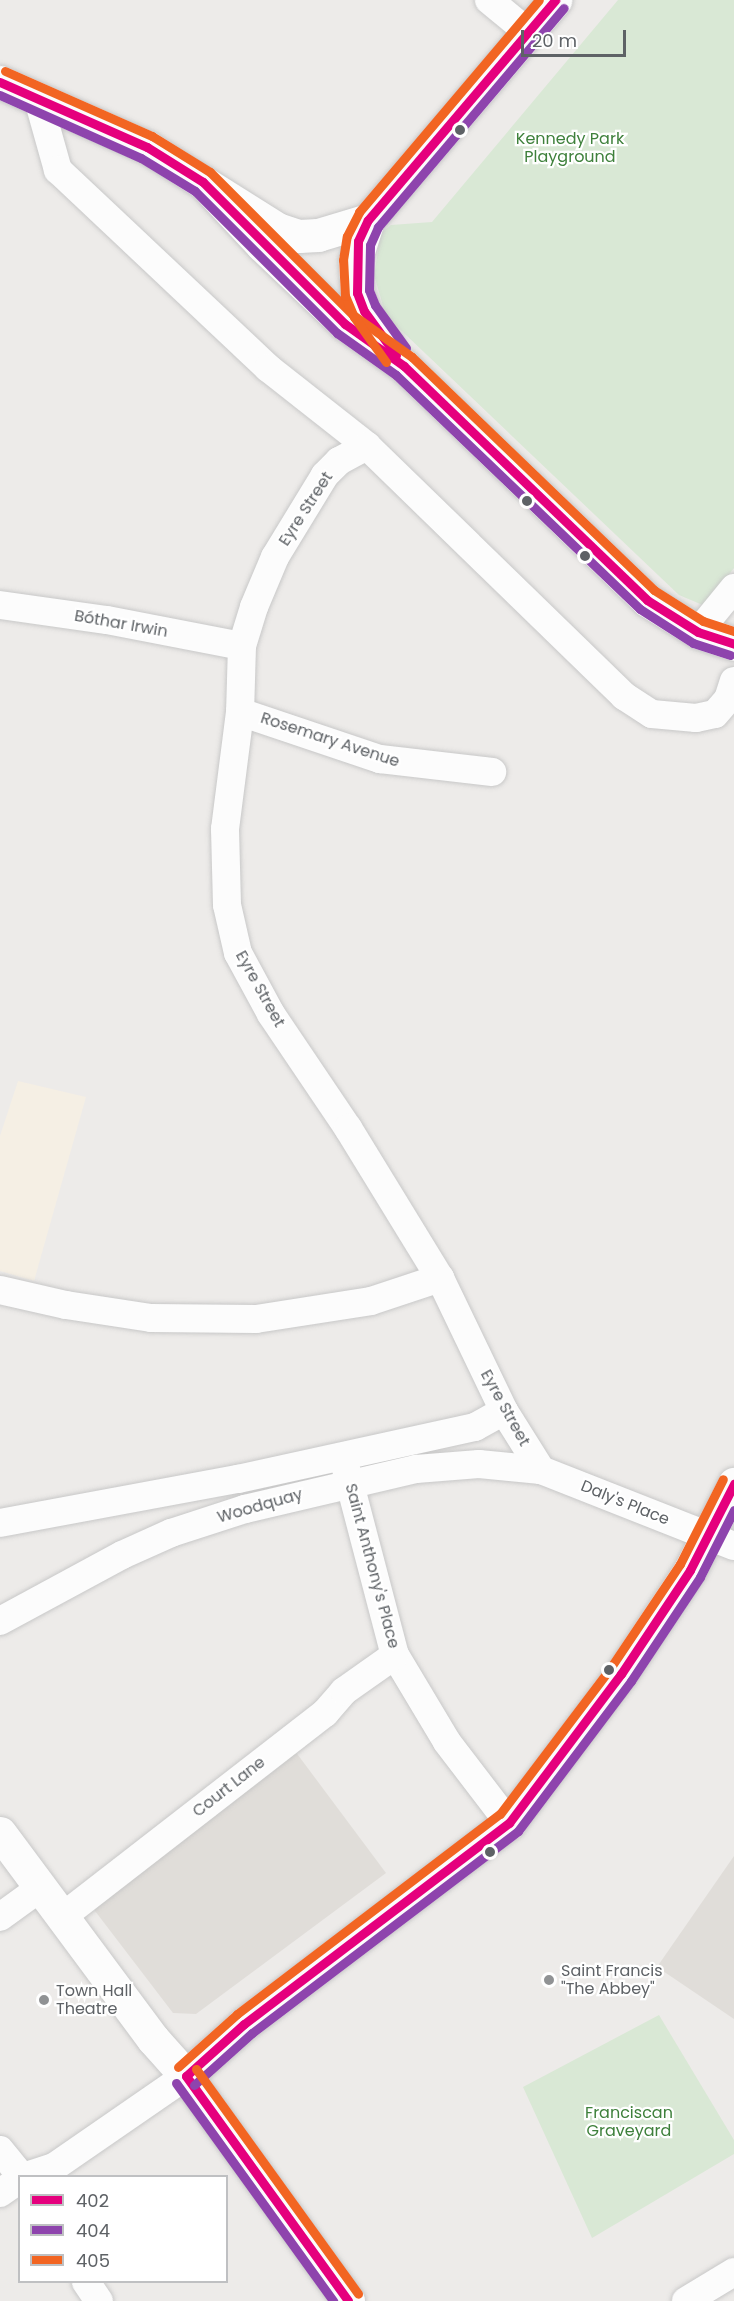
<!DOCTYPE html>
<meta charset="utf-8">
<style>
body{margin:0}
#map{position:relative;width:734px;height:2301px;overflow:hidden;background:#edebe9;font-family:Poppins,sans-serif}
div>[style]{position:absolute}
.commercial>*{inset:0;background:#f5efe4}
.education>*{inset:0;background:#e0ddd9}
.green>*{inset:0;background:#d9e8d5}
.roads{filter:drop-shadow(0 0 2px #c8c8c8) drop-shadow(0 0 2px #c8c8c8)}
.street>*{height:28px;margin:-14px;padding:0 14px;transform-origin:14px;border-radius:14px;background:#fcfcfc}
.secondary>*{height:33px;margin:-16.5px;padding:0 16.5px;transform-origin:16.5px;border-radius:16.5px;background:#fcfcfc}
.bus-1>*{height:9px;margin:-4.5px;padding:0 4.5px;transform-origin:4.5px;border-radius:4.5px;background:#e5007d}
.bus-2>*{height:9px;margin:-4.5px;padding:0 4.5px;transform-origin:4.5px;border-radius:4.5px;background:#8e44ad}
.bus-3>*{height:9px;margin:-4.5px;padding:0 4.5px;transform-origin:4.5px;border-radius:4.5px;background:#f26522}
.dots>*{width:16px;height:16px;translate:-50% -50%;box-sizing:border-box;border:3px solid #fff;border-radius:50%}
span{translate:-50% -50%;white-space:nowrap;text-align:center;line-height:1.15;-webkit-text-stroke:4.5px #fff;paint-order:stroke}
.park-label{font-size:16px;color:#3e803b}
.street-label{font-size:16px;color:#5e6266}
.poi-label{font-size:16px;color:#5e6266}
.left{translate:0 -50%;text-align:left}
.legend{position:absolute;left:18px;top:2175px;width:210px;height:108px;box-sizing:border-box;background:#fff;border:2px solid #bfc0c2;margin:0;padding:8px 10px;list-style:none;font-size:18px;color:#5e6266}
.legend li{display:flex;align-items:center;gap:12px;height:30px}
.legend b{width:30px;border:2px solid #bfc0c2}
.scale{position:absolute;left:521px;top:30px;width:105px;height:27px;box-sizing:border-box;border:3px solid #5e6266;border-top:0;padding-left:8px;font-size:18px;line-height:21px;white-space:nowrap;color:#5e6266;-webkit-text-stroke:4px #fff;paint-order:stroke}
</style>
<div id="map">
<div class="commercial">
<div style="clip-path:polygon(18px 1081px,86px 1097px,34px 1281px,0 1271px,0 1136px)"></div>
</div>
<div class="education">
<div style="clip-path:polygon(295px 1751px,386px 1873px,196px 2014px,173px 2013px,92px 1907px)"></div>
<div style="clip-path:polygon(734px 1856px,734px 2019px,657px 1967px)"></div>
</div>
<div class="green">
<div style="clip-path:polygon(618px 0,734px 0,734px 568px,705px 606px,679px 595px,386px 316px,374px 275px,381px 233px,391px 225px,432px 222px)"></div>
<div style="clip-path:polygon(659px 2015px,734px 2140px,734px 2154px,592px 2238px,523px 2087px)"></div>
</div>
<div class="roads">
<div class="street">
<div style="left:489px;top:0;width:52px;rotate:39.5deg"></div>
<div style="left:38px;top:99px;width:74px;rotate:74.3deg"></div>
<div style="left:58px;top:170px;width:289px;rotate:43.3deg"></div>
<div style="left:268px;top:368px;width:126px;rotate:38.2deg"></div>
<div style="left:367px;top:446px;width:359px;rotate:44.2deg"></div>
<div style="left:624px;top:696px;width:33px;rotate:33deg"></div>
<div style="left:652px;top:714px;width:44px;rotate:5.2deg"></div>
<div style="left:696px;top:718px;width:19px;rotate:-12deg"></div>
<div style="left:715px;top:714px;width:20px;rotate:-49deg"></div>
<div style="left:728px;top:699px;width:19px;rotate:-72deg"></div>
<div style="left:367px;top:446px;width:32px;rotate:152deg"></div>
<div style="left:339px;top:461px;width:20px;rotate:135deg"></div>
<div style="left:325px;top:475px;width:96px;rotate:121.4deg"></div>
<div style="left:275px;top:557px;width:54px;rotate:112.8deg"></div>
<div style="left:254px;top:607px;width:41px;rotate:107.1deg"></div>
<div style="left:242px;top:646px;width:66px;rotate:91.7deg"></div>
<div style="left:240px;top:712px;width:118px;rotate:97.3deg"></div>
<div style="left:225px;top:829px;width:76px;rotate:88.5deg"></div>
<div style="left:227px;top:905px;width:49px;rotate:77.1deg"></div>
<div style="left:238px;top:953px;width:69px;rotate:61.6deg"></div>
<div style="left:271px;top:1014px;width:138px;rotate:56deg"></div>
<div style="left:348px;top:1128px;width:176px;rotate:58.5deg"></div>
<div style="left:440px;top:1278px;width:148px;rotate:64.3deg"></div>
<div style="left:504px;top:1411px;width:70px;rotate:57.9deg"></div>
<div style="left:0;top:605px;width:108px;rotate:8deg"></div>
<div style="left:107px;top:620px;width:137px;rotate:10.9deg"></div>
<div style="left:698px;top:632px;width:57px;rotate:-50.7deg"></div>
<div style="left:240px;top:712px;width:148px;rotate:18.6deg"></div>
<div style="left:380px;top:759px;width:113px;rotate:6.6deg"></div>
<div style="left:0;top:1290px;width:68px;rotate:12.8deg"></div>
<div style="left:66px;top:1305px;width:86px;rotate:8.7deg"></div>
<div style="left:151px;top:1318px;width:105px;rotate:0.5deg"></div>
<div style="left:256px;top:1319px;width:116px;rotate:-8.9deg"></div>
<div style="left:371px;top:1301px;width:73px;rotate:-18.4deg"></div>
<div style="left:345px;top:1465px;width:196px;rotate:75.3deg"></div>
<div style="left:395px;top:1655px;width:101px;rotate:59.1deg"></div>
<div style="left:447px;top:1742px;width:102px;rotate:52.6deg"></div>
<div style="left:0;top:1523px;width:242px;rotate:-10.5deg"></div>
<div style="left:238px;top:1479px;width:243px;rotate:-12.4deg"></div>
<div style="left:475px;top:1427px;width:33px;rotate:-29deg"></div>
<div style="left:0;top:1621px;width:139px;rotate:-28.4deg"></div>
<div style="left:122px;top:1555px;width:54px;rotate:-24.2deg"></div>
<div style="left:171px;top:1533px;width:78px;rotate:-18deg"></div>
<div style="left:245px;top:1509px;width:176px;rotate:-13.2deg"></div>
<div style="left:416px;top:1469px;width:63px;rotate:-4.5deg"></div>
<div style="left:479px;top:1464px;width:62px;rotate:5.5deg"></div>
<div style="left:541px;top:1470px;width:207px;rotate:21.5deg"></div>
<div style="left:0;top:1917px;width:49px;rotate:-35.9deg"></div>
<div style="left:62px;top:1917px;width:333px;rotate:-37.8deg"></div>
<div style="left:325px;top:1713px;width:29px;rotate:-49deg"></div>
<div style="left:344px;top:1691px;width:62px;rotate:-35.2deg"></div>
<div style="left:0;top:2150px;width:33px;rotate:51deg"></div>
<div style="left:26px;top:2176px;width:29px;rotate:-18deg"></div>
<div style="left:54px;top:2167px;width:160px;rotate:-34.6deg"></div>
<div style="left:0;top:2193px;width:24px;rotate:-35deg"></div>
<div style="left:86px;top:2282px;width:23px;rotate:56deg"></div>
<div style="left:686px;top:2301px;width:56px;rotate:-31.1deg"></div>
</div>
<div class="secondary">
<div style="left:0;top:82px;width:161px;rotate:23.9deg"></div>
<div style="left:147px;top:147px;width:154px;rotate:32.2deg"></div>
<div style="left:277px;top:229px;width:23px;rotate:18deg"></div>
<div style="left:299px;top:236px;width:19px;rotate:-3deg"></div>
<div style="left:318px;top:235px;width:52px;rotate:-16.7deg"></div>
<div style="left:203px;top:182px;width:86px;rotate:46.9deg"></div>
<div style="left:262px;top:245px;width:115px;rotate:43.6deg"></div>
<div style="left:345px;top:324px;width:72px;rotate:35.4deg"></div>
<div style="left:404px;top:366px;width:337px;rotate:43.9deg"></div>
<div style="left:647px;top:600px;width:60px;rotate:32.1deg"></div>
<div style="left:698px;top:632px;width:38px;rotate:18deg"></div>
<div style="left:388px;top:345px;width:42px;rotate:-125.2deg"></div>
<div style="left:364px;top:311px;width:19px;rotate:-111deg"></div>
<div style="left:357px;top:293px;width:32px;rotate:-94deg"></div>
<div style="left:355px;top:261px;width:43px;rotate:-72.4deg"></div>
<div style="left:368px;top:220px;width:289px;rotate:-49.6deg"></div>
<div style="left:0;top:1833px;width:257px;rotate:53.4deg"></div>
<div style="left:153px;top:2039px;width:50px;rotate:48.3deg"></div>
<div style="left:186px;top:2076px;width:277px;rotate:54.2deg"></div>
<div style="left:186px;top:2076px;width:78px;rotate:-41.9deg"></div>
<div style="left:244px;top:2024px;width:333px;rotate:-37.2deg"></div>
<div style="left:509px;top:1823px;width:186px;rotate:-53.1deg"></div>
<div style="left:621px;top:1674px;width:125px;rotate:-56.4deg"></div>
<div style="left:690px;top:1570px;width:97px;rotate:-62.9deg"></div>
</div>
</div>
<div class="bus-1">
<div style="left:0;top:82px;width:161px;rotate:23.9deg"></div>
<div style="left:147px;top:147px;width:66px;rotate:32deg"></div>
<div style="left:203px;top:182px;width:201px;rotate:45deg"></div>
<div style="left:345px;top:324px;width:72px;rotate:35.4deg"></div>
<div style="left:404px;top:366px;width:337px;rotate:43.9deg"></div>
<div style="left:647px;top:600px;width:60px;rotate:32.1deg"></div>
<div style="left:698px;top:632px;width:38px;rotate:18deg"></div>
<div style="left:396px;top:355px;width:54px;rotate:-126deg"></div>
<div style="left:364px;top:311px;width:19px;rotate:-111deg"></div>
<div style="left:357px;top:293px;width:52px;rotate:-88.9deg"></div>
<div style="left:358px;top:241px;width:23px;rotate:-65deg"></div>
<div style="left:368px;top:220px;width:289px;rotate:-49.6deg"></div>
<div style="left:186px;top:2076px;width:78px;rotate:-41.9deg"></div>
<div style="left:244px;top:2024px;width:333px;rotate:-37.2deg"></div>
<div style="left:509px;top:1823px;width:186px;rotate:-53.1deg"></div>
<div style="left:621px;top:1674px;width:125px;rotate:-56.4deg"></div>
<div style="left:690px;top:1570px;width:97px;rotate:-62.9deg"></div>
<div style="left:186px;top:2076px;width:277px;rotate:54.2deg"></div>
</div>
<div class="bus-2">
<div style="left:0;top:95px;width:154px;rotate:24.1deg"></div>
<div style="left:141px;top:158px;width:63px;rotate:31.4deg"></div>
<div style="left:195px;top:191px;width:201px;rotate:45deg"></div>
<div style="left:337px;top:333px;width:72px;rotate:35.4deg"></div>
<div style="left:396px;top:375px;width:338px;rotate:43.8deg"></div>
<div style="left:640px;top:609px;width:63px;rotate:32.7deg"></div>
<div style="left:693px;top:643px;width:39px;rotate:18deg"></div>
<div style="left:406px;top:348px;width:53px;rotate:-125.8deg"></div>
<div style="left:375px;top:305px;width:16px;rotate:-112deg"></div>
<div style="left:369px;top:290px;width:45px;rotate:-88.7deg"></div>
<div style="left:370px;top:245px;width:20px;rotate:-66deg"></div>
<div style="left:378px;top:227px;width:287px;rotate:-49.7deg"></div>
<div style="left:176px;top:2083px;width:269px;rotate:54.2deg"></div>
<div style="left:194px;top:2085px;width:78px;rotate:-41.9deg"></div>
<div style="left:252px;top:2033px;width:334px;rotate:-37.2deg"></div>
<div style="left:518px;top:1831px;width:188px;rotate:-53deg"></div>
<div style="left:631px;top:1681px;width:125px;rotate:-56.4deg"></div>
<div style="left:700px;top:1577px;width:75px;rotate:-63.1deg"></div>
</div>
<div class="bus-3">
<div style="left:5px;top:71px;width:161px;rotate:23.9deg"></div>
<div style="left:152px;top:136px;width:68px;rotate:31.8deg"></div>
<div style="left:210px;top:172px;width:202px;rotate:45deg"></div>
<div style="left:353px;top:315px;width:72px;rotate:35.4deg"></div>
<div style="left:412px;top:357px;width:336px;rotate:43.9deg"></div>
<div style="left:654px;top:590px;width:58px;rotate:32.3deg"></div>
<div style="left:703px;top:621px;width:33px;rotate:18deg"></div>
<div style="left:386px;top:362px;width:55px;rotate:-125.4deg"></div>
<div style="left:354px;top:317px;width:23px;rotate:-113deg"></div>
<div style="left:345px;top:296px;width:36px;rotate:-93deg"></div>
<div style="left:343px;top:260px;width:24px;rotate:-81deg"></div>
<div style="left:347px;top:236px;width:27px;rotate:-63deg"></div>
<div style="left:359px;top:212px;width:278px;rotate:-49.7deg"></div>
<div style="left:178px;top:2067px;width:79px;rotate:-41.9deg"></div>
<div style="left:237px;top:2014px;width:330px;rotate:-37.3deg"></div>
<div style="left:500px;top:1814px;width:184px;rotate:-52.9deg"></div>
<div style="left:611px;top:1667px;width:124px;rotate:-56.2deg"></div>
<div style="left:680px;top:1564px;width:95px;rotate:-63.2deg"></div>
<div style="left:196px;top:2069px;width:277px;rotate:54.2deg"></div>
</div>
<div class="dots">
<div style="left:460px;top:130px;background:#5e6266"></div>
<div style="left:527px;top:501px;background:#5e6266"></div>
<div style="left:585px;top:556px;background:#5e6266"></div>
<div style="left:609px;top:1670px;background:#5e6266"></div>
<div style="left:490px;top:1852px;background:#5e6266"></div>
<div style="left:549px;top:1980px;background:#909294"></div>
<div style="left:44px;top:2000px;background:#909294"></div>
</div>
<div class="park-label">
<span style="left:570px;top:148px">Kennedy Park<br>Playground</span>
<span style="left:629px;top:2122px">Franciscan<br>Graveyard</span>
</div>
<div class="street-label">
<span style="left:306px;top:509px;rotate:-57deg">Eyre Street</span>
<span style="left:121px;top:624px;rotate:10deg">Bóthar Irwin</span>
<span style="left:330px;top:740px;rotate:18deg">Rosemary Avenue</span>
<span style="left:260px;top:989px;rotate:61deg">Eyre Street</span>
<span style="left:505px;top:1408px;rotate:61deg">Eyre Street</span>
<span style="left:625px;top:1503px;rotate:22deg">Daly's Place</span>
<span style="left:260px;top:1506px;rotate:-16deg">Woodquay</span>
<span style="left:372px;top:1566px;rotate:75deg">Saint Anthony's Place</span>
<span style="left:229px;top:1787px;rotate:-38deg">Court Lane</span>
</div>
<div class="poi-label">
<span class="left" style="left:561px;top:1980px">Saint Francis<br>"The Abbey"</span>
<span class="left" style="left:56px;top:2000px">Town Hall<br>Theatre</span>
</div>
<ul class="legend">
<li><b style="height:8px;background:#e5007d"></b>402</li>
<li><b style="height:8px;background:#8e44ad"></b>404</li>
<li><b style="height:8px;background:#f26522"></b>405</li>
</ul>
<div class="scale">20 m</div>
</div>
